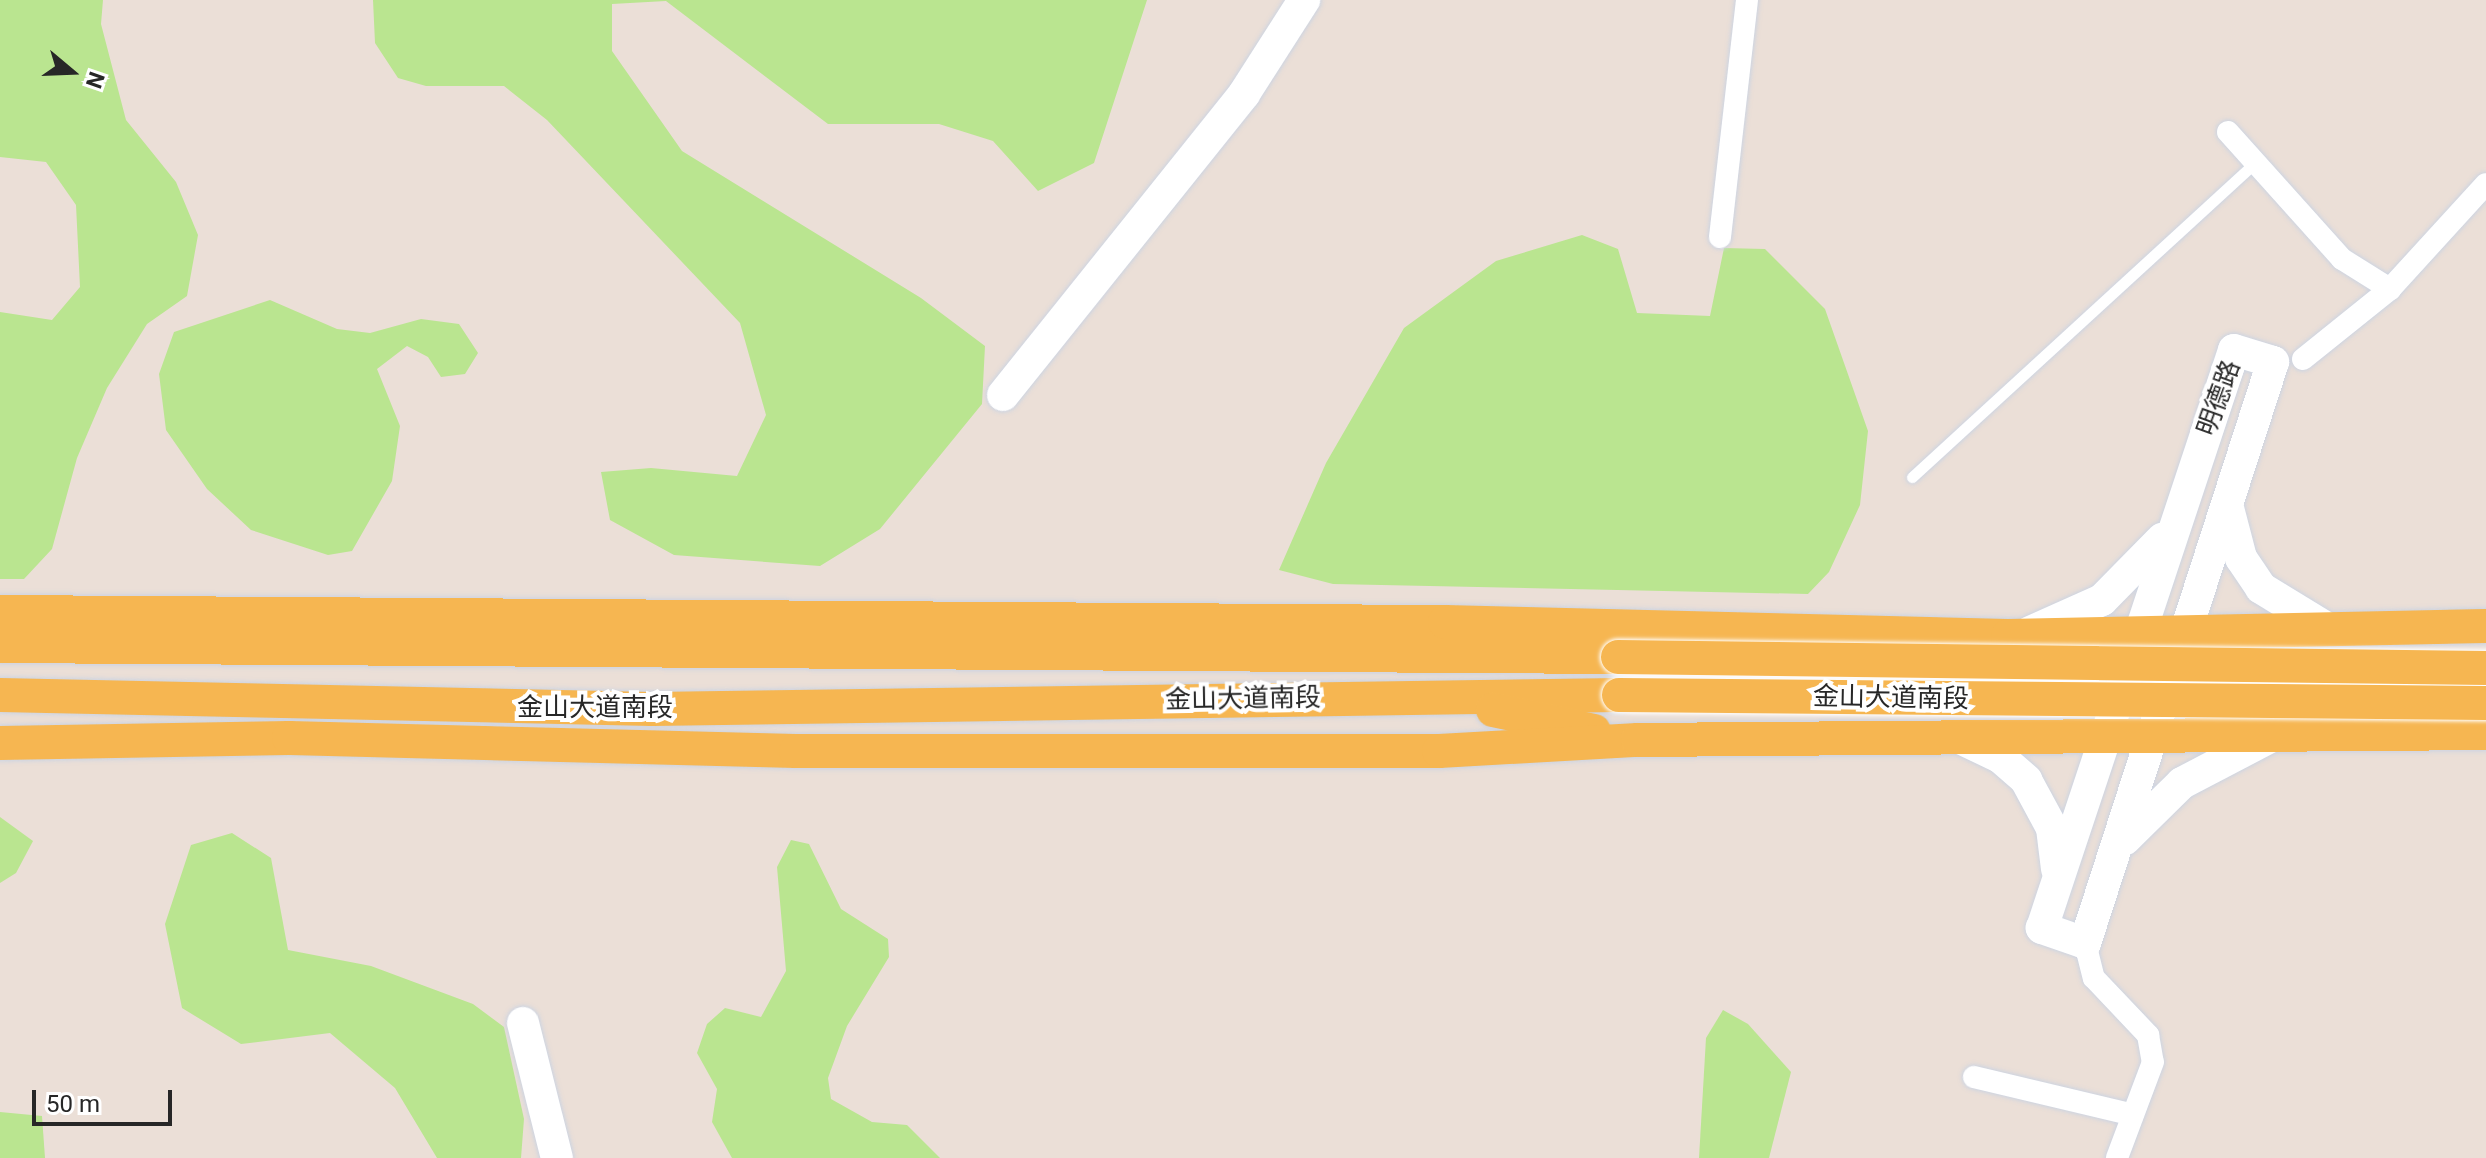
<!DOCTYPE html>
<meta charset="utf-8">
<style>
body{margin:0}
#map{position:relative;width:2486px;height:1158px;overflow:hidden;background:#ebdfd7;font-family:Roboto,"Noto Sans SC",sans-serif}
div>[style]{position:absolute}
.green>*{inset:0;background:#bae590}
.roads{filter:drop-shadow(0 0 2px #cdd4e1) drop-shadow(0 0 2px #cdd4e1)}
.lane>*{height:11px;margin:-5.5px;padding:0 5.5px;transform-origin:5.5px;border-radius:5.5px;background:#fff}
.street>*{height:22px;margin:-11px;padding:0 11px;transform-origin:11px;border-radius:11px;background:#fff}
.secondary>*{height:32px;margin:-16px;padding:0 16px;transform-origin:16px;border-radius:16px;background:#fff}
.primary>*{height:34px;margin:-17px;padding:0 17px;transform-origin:17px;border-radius:17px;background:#f6b651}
.bridges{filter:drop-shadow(0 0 2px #fff) drop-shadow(0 0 2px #fff)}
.primary-bridge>*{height:34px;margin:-17px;padding:0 17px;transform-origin:17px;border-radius:17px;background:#f6b651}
span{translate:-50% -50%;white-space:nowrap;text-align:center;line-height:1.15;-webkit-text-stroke:8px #fff;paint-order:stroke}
.street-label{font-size:26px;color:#272727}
.north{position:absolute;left:32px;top:32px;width:80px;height:80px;-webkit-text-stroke:6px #fff;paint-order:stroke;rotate:109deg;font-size:22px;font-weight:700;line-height:32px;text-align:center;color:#272727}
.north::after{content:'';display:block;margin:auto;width:28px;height:36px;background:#272727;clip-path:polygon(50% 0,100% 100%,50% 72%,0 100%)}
.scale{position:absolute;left:32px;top:1090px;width:140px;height:36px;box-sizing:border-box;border:4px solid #272727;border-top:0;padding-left:10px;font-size:24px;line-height:28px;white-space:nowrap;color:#272727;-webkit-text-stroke:6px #fff;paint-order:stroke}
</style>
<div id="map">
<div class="green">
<div style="clip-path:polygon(0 0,103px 0,101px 24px,126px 120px,176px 182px,198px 235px,187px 296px,147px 324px,107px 388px,77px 458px,52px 549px,24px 579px,0 579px,0 312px,52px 320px,80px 287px,76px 205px,46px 162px,0 157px)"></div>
<div style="clip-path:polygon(373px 0,1147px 0,1094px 163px,1038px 191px,993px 141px,939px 124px,828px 124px,666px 1px,612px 4px,612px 51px,682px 151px,921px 298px,985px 346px,982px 404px,880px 529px,820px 566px,674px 555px,610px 520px,601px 472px,651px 468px,737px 476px,766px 415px,740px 323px,547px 120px,504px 86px,426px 86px,398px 78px,375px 43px)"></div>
<div style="clip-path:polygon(1582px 235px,1618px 249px,1637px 313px,1710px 316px,1724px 248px,1765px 249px,1825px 309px,1868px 431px,1860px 505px,1829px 572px,1808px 594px,1333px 584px,1279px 570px,1326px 463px,1404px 328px,1496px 261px)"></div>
<div style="clip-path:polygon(270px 300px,337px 329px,370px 333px,421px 319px,459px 324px,478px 353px,465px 374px,441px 377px,428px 357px,407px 346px,377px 369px,400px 426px,392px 481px,352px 551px,328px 555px,251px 530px,207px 489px,166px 430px,159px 374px,174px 332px)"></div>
<div style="clip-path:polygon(0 817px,33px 841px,16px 873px,0 883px)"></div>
<div style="clip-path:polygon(232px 833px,271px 858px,288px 950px,371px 966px,473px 1004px,504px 1027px,524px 1119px,521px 1158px,437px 1158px,395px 1088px,330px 1033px,241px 1044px,182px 1008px,165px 924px,191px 845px)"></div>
<div style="clip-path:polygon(791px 840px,809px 844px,841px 909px,888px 939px,889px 957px,847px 1026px,828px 1078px,831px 1099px,872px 1122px,907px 1125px,940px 1158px,732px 1158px,712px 1122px,717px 1089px,697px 1053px,707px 1024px,725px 1008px,761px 1017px,786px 971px,777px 867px)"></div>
<div style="clip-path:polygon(1723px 1010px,1748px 1024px,1791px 1072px,1769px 1158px,1699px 1158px,1706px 1038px)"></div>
<div style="clip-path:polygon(0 1112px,42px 1116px,45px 1158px,0 1158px)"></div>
</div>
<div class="roads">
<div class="lane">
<div style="left:1912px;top:477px;width:463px;rotate:-42.5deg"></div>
</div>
<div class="street">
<div style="left:2228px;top:132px;width:171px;rotate:48.1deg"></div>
<div style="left:2342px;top:259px;width:57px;rotate:32deg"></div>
<div style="left:1720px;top:237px;width:239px;rotate:-83.5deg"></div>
<div style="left:2303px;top:359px;width:112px;rotate:-38.8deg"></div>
<div style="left:2390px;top:289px;width:142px;rotate:-47.6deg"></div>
<div style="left:2085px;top:943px;width:36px;rotate:76deg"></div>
<div style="left:2094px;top:978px;width:79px;rotate:46.5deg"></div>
<div style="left:2148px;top:1035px;width:27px;rotate:80deg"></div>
<div style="left:2153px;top:1062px;width:103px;rotate:110.6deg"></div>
<div style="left:1974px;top:1077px;width:163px;rotate:13.4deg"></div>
</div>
<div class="secondary">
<div style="left:2234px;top:350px;width:41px;rotate:17.1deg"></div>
<div style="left:2273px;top:362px;width:611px;rotate:107.93deg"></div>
<div style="left:2085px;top:943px;width:46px;rotate:-160.8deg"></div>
<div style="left:2042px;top:928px;width:609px;rotate:-71.62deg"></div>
<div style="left:1003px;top:395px;width:386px;rotate:-51.3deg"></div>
<div style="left:1244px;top:94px;width:112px;rotate:-57.4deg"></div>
<div style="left:2228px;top:508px;width:52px;rotate:75.4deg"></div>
<div style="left:2241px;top:558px;width:36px;rotate:56deg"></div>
<div style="left:2261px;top:588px;width:75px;rotate:31.4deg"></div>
<div style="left:2030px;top:632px;width:79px;rotate:-24deg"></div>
<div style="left:2102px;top:600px;width:86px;rotate:-45.5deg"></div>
<div style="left:1958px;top:737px;width:47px;rotate:25.5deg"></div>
<div style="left:2000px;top:757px;width:35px;rotate:41deg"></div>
<div style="left:2026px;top:780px;width:55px;rotate:61.6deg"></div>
<div style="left:2052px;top:828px;width:41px;rotate:83deg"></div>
<div style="left:2125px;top:839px;width:80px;rotate:-44.5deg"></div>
<div style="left:2182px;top:783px;width:102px;rotate:-27.6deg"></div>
<div style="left:523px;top:1023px;width:139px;rotate:75.9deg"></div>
</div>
<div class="primary">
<div style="left:0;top:612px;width:1445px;rotate:0.4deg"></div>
<div style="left:1445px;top:622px;width:563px;rotate:1.42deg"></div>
<div style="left:2008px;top:636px;width:478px;rotate:-1.2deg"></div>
<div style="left:0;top:646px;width:1618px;rotate:0.39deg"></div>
<div style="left:0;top:695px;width:652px;rotate:1.23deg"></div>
<div style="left:652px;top:709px;width:967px;rotate:-0.83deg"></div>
<div style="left:1493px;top:710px;width:103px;rotate:11.7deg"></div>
<div style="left:0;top:743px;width:289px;rotate:-1deg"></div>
<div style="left:289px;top:738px;width:507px;rotate:1.47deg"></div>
<div style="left:796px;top:751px;width:643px"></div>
<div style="left:1439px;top:751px;width:199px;rotate:-3.2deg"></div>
<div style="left:1638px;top:740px;width:848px;rotate:-0.47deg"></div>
</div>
</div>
<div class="bridges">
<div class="primary-bridge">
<div style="left:1618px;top:657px;width:868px;rotate:0.73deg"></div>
<div style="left:1619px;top:695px;width:867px;rotate:0.53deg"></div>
</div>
</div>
<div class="street-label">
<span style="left:2219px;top:398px;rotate:-70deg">明德路</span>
<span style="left:1891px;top:698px;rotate:1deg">金山大道南段</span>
<span style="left:1243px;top:699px;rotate:-1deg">金山大道南段</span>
<span style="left:595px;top:708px">金山大道南段</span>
</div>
<div class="north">N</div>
<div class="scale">50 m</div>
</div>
